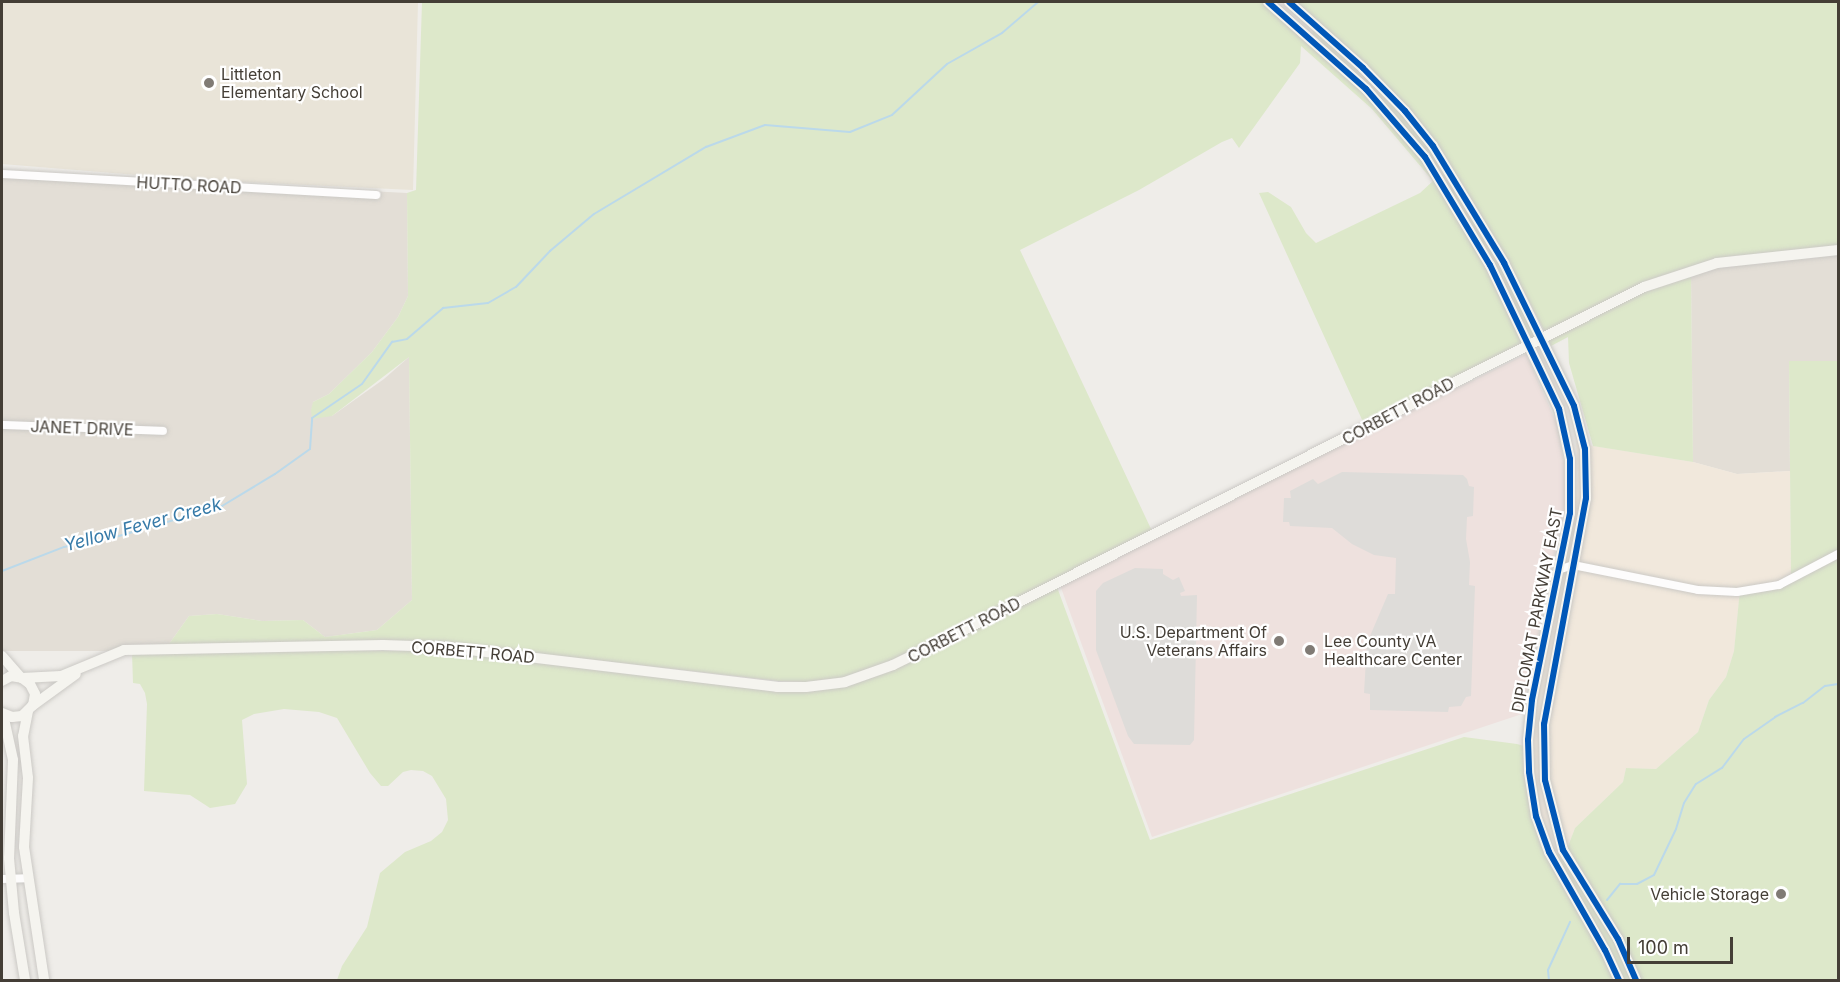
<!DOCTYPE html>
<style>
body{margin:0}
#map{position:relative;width:1840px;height:982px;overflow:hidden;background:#efede9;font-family:Inter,sans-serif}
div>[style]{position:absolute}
.residential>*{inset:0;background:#e3ded6}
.commercial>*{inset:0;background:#f1e8dc}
.education>*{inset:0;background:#e9e4d8}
.medical>*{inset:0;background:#eee1de}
.green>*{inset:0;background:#dde8ca}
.parking>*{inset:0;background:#dedcd9}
.stream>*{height:2px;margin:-1px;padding:0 1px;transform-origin:1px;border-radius:1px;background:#bbd9ea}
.roads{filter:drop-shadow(0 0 2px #cbc9c5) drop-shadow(0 0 2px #cbc9c5)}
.street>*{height:8px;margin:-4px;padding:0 4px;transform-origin:4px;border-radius:4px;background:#fdfcfc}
.secondary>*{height:10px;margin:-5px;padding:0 5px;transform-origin:5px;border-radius:5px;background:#f5f4ef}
.cycleway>*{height:6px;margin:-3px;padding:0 3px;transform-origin:3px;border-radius:3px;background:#0057b8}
.dots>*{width:16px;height:16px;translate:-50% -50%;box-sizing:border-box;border:3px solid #fff;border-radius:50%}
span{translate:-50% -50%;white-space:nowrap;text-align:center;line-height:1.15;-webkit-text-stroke:4.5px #fff;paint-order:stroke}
.poi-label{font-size:16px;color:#443e36}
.left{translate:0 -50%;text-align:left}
.right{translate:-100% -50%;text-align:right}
.street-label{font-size:16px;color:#443e36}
.water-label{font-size:18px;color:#367aa8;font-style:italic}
.frame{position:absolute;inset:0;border:3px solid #443e36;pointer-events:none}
.scale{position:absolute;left:1627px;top:937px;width:106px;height:27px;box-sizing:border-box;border:3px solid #443e36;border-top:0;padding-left:8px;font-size:18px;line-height:21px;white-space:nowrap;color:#443e36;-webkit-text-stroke:4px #fff;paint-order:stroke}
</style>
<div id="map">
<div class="residential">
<div style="clip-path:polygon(2px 172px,407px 193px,408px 296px,398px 317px,372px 352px,329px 394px,313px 402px,332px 416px,384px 379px,409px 357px,412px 600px,377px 630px,325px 637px,303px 620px,262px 621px,217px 614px,189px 616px,169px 644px,114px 651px,3px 651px)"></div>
<div style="clip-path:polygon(1838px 254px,1838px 361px,1789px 362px,1790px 471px,1737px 474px,1693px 462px,1691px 274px,1718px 266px)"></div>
</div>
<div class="commercial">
<div style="clip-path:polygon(1576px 443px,1580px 444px,1582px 486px,1578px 521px,1564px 587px,1539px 738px,1541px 780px,1554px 838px,1549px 840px,1538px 804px,1533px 749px,1539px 688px,1574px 515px,1578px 474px)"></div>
<div style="clip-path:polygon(1588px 445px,1693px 462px,1737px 474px,1790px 471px,1791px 577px,1772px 584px,1740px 590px,1734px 651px,1726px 677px,1709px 700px,1698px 732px,1656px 769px,1626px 768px,1623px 782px,1575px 828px,1567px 849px,1549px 779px,1548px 724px,1561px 652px)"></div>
</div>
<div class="education">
<div style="clip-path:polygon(2px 2px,418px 2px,413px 190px,199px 180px,2px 164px)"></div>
</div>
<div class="medical">
<div style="clip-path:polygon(1526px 354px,1557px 424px,1564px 462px,1565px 503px,1522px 714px,1152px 837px,1060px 585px)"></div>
</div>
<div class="green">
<div style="clip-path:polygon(422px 2px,1262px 2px,1363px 91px,1422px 159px,1486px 266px,1524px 342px,1364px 424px,1259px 193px,1268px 192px,1291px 207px,1306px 233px,1316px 243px,1420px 193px,1433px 181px,1372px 109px,1301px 46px,1300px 63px,1239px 148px,1232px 138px,1222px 142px,1139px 190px,1020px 250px,1152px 531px,892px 662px,844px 678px,807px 682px,779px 681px,489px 648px,169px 644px,189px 616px,217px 614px,262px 621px,303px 620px,325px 637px,377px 630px,412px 600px,409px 357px,332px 416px,312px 419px,311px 410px,313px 402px,329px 394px,372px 352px,398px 317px,408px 296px,407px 193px,416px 190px)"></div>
<div style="clip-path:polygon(1295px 2px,1838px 2px,1838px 246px,1733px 256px,1545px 332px,1508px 261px,1437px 144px)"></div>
<div style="clip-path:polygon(1315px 29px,1402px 113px,1441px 166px,1437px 168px,1392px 110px,1312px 33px)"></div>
<div style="clip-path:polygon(1446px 172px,1500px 264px,1537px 336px,1531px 339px,1494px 263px,1441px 175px)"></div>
<div style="clip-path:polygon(1691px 274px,1693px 462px,1593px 446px,1569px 363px,1568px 337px,1551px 346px,1548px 339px,1646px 291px)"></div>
<div style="clip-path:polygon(1789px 361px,1838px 361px,1838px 980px,1640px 980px,1567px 849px,1575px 828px,1623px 782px,1626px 768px,1656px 769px,1698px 732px,1709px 700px,1726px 677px,1734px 651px,1740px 589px,1772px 584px,1791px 577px)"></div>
<div style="clip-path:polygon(1057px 587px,1150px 840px,1464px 737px,1517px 744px,1524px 746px,1540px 844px,1566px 893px,1591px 932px,1614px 980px,337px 980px,342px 966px,367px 927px,380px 873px,405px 852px,431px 841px,442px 832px,448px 820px,446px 799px,432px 776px,423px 771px,411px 770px,403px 772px,388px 786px,381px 786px,370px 773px,337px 718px,319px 712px,284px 709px,254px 714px,242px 720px,247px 784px,235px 804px,210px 808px,190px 795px,144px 791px,147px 704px,145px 693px,140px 684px,133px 683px,132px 653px,325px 650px,444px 651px,836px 688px)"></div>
<div style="clip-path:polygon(1560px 852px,1608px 929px,1631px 980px,1623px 980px,1554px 855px)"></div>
</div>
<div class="parking">
<div style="clip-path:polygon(1342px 472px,1463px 475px,1467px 479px,1469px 486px,1474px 487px,1473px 516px,1467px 517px,1466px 539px,1470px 562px,1469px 585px,1475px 586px,1471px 696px,1466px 697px,1461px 706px,1449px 707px,1448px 712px,1370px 710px,1370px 694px,1364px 693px,1367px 643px,1388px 594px,1395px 594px,1396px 558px,1374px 555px,1352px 544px,1332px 528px,1290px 526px,1289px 522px,1283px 522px,1284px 498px,1291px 498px,1290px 491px,1313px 479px,1318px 484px)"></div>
<div style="clip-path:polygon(1135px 568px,1163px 569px,1163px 574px,1173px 580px,1179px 577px,1185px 591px,1180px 593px,1181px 596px,1197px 595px,1194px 740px,1190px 745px,1134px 744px,1128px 736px,1096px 650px,1096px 591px,1103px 583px)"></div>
</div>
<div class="stream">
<div style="left:2px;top:571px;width:66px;rotate:-21.2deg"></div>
<div style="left:64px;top:547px;width:49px;rotate:-10.6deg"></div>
<div style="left:112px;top:538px;width:115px;rotate:-16.2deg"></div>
<div style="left:222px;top:506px;width:62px;rotate:-31.1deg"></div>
<div style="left:275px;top:474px;width:43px;rotate:-35.5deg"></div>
<div style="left:310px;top:449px;width:31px;rotate:-86deg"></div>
<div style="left:312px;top:418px;width:60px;rotate:-34.2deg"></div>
<div style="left:362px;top:384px;width:52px;rotate:-54.5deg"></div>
<div style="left:392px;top:342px;width:15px;rotate:-11deg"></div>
<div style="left:407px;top:339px;width:48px;rotate:-40.7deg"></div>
<div style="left:443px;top:308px;width:45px;rotate:-6.3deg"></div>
<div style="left:488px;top:303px;width:32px;rotate:-30deg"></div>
<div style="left:516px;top:287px;width:50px;rotate:-46.6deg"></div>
<div style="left:550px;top:251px;width:57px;rotate:-40.1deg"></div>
<div style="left:594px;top:214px;width:131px;rotate:-30.9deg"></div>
<div style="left:706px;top:147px;width:63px;rotate:-20.4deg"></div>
<div style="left:765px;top:125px;width:85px;rotate:4.7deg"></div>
<div style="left:850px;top:132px;width:45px;rotate:-22deg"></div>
<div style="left:892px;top:115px;width:75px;rotate:-42.8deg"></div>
<div style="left:947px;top:64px;width:63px;rotate:-29.4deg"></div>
<div style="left:1002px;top:33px;width:48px;rotate:-40.7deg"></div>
<div style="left:1607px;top:900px;width:21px;rotate:-51deg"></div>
<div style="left:1620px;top:884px;width:17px"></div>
<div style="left:1637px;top:884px;width:19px;rotate:-28deg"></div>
<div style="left:1654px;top:875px;width:51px;rotate:-64.4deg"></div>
<div style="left:1676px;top:829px;width:27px;rotate:-73deg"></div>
<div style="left:1684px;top:803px;width:22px;rotate:-58deg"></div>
<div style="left:1696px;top:784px;width:31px;rotate:-32deg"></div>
<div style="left:1722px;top:768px;width:36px;rotate:-53deg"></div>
<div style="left:1744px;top:739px;width:38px;rotate:-35deg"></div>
<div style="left:1775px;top:717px;width:31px;rotate:-27deg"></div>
<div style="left:1803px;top:703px;width:28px;rotate:-38deg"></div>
<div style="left:1825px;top:686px;width:13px;rotate:-9deg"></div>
<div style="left:1549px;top:980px;width:10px;rotate:-96deg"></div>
<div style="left:1548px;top:970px;width:53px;rotate:-65.4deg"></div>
</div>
<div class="roads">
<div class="street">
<div style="left:2px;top:174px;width:375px;rotate:3.2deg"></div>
<div style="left:2px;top:425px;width:161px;rotate:2.1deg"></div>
<div style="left:1558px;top:570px;width:16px;rotate:-18deg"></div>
<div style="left:1573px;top:565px;width:127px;rotate:11.3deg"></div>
<div style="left:1698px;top:590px;width:39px;rotate:3deg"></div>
<div style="left:1737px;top:592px;width:43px;rotate:-9.5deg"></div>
<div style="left:1779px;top:585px;width:67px;rotate:-27.7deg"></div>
<div style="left:2px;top:879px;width:25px;rotate:-2deg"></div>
</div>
<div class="secondary">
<div style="left:1268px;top:2px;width:131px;rotate:41.6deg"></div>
<div style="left:1366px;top:89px;width:90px;rotate:49.1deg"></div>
<div style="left:1425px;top:157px;width:126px;rotate:59deg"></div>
<div style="left:1490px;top:265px;width:160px;rotate:64.4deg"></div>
<div style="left:1559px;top:409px;width:51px;rotate:77.6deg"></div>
<div style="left:1570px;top:459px;width:54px;rotate:90deg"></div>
<div style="left:1570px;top:513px;width:191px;rotate:101.5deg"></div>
<div style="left:1532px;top:700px;width:40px;rotate:95.7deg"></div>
<div style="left:1528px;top:740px;width:32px;rotate:88deg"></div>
<div style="left:1529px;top:772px;width:45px;rotate:81deg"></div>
<div style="left:1536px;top:816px;width:38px;rotate:70deg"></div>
<div style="left:1549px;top:852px;width:113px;rotate:60.3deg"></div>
<div style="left:1605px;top:950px;width:33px;rotate:65deg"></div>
<div style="left:1289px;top:2px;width:99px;rotate:41.7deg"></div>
<div style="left:1363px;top:68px;width:60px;rotate:45.7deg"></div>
<div style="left:1405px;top:111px;width:45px;rotate:51.3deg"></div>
<div style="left:1433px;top:146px;width:137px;rotate:58.7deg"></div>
<div style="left:1504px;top:263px;width:159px;rotate:63.9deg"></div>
<div style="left:1574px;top:406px;width:44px;rotate:75.7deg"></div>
<div style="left:1585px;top:449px;width:49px;rotate:88.8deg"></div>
<div style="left:1586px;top:498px;width:230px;rotate:100.5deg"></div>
<div style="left:1544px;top:724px;width:56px;rotate:89deg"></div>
<div style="left:1545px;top:780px;width:72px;rotate:75.6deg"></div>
<div style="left:1563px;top:850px;width:105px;rotate:58.3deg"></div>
<div style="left:1618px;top:939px;width:45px;rotate:66.3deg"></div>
<div style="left:2px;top:656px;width:28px;rotate:49deg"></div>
<div style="left:22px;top:678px;width:39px;rotate:-3deg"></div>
<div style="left:61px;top:676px;width:68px;rotate:-22.4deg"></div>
<div style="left:124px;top:650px;width:259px;rotate:-1.1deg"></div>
<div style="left:383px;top:645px;width:61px;rotate:1.9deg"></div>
<div style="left:444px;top:647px;width:335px;rotate:6.8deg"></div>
<div style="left:777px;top:687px;width:29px"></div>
<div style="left:806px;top:687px;width:39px;rotate:-7deg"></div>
<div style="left:845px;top:682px;width:51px;rotate:-19.5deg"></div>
<div style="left:893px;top:665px;width:34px;rotate:-26deg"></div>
<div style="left:924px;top:650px;width:806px;rotate:-26.76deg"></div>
<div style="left:1644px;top:287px;width:77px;rotate:-18.2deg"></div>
<div style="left:1717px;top:263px;width:122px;rotate:-6.1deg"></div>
<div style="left:2px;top:681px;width:10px;rotate:-29deg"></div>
<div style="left:11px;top:676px;width:11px;rotate:10deg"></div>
<div style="left:22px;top:678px;width:10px;rotate:37deg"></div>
<div style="left:30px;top:684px;width:11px;rotate:63deg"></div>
<div style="left:35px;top:694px;width:11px;rotate:100deg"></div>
<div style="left:33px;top:705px;width:16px;rotate:135deg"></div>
<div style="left:22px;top:716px;width:10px;rotate:174deg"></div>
<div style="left:12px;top:717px;width:11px;rotate:-158deg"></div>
<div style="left:32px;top:706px;width:54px;rotate:-36deg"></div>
<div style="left:28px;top:711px;width:25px;rotate:101deg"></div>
<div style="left:23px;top:736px;width:42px;rotate:83.2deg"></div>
<div style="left:28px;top:778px;width:69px;rotate:93.3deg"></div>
<div style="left:24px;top:847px;width:134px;rotate:81.4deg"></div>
<div style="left:3px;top:714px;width:47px;rotate:77.7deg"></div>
<div style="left:13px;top:760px;width:98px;rotate:92.3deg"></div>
<div style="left:9px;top:858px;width:55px;rotate:84.8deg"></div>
<div style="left:14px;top:913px;width:68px;rotate:80.7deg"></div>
</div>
</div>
<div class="cycleway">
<div style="left:1268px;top:2px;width:131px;rotate:41.6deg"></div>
<div style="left:1366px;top:89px;width:90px;rotate:49.1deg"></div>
<div style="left:1425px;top:157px;width:126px;rotate:59deg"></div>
<div style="left:1490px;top:265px;width:160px;rotate:64.4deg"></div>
<div style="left:1559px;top:409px;width:51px;rotate:77.6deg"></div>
<div style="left:1570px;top:459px;width:54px;rotate:90deg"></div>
<div style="left:1570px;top:513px;width:191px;rotate:101.5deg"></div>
<div style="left:1532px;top:700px;width:40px;rotate:95.7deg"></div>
<div style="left:1528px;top:740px;width:32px;rotate:88deg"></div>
<div style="left:1529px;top:772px;width:45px;rotate:81deg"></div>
<div style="left:1536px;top:816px;width:38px;rotate:70deg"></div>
<div style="left:1549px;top:852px;width:113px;rotate:60.3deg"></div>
<div style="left:1605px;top:950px;width:33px;rotate:65deg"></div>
<div style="left:1289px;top:2px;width:99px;rotate:41.7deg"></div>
<div style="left:1363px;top:68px;width:60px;rotate:45.7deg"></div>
<div style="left:1405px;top:111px;width:45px;rotate:51.3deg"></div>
<div style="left:1433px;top:146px;width:137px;rotate:58.7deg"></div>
<div style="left:1504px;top:263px;width:159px;rotate:63.9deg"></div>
<div style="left:1574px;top:406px;width:44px;rotate:75.7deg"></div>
<div style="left:1585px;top:449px;width:49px;rotate:88.8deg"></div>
<div style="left:1586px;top:498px;width:230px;rotate:100.5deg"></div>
<div style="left:1544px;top:724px;width:56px;rotate:89deg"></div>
<div style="left:1545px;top:780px;width:72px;rotate:75.6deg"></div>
<div style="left:1563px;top:850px;width:105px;rotate:58.3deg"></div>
<div style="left:1618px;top:939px;width:45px;rotate:66.3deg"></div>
</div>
<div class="dots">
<div style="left:209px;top:83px;background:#807b75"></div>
<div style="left:1279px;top:641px;background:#807b75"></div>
<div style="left:1310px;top:650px;background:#807b75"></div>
<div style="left:1781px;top:894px;background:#807b75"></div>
</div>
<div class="poi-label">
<span class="left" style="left:221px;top:83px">Littleton<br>Elementary School</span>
<span class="right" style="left:1267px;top:641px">U.S. Department Of<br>Veterans Affairs</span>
<span class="left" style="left:1324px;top:650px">Lee County VA<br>Healthcare Center</span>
<span class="right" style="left:1769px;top:894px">Vehicle Storage</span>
</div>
<div class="street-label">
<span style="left:189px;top:185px;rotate:3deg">HUTTO ROAD</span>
<span style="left:1398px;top:411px;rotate:-28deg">CORBETT ROAD</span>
<span style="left:82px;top:428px;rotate:2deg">JANET DRIVE</span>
<span style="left:1537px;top:610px;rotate:-79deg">DIPLOMAT PARKWAY EAST</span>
<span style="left:964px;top:630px;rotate:-27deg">CORBETT ROAD</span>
<span style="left:473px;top:652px;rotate:5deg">CORBETT ROAD</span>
</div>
<div class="water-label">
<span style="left:143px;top:525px;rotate:-15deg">Yellow Fever Creek</span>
</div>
<div class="frame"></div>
<div class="scale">100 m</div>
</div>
